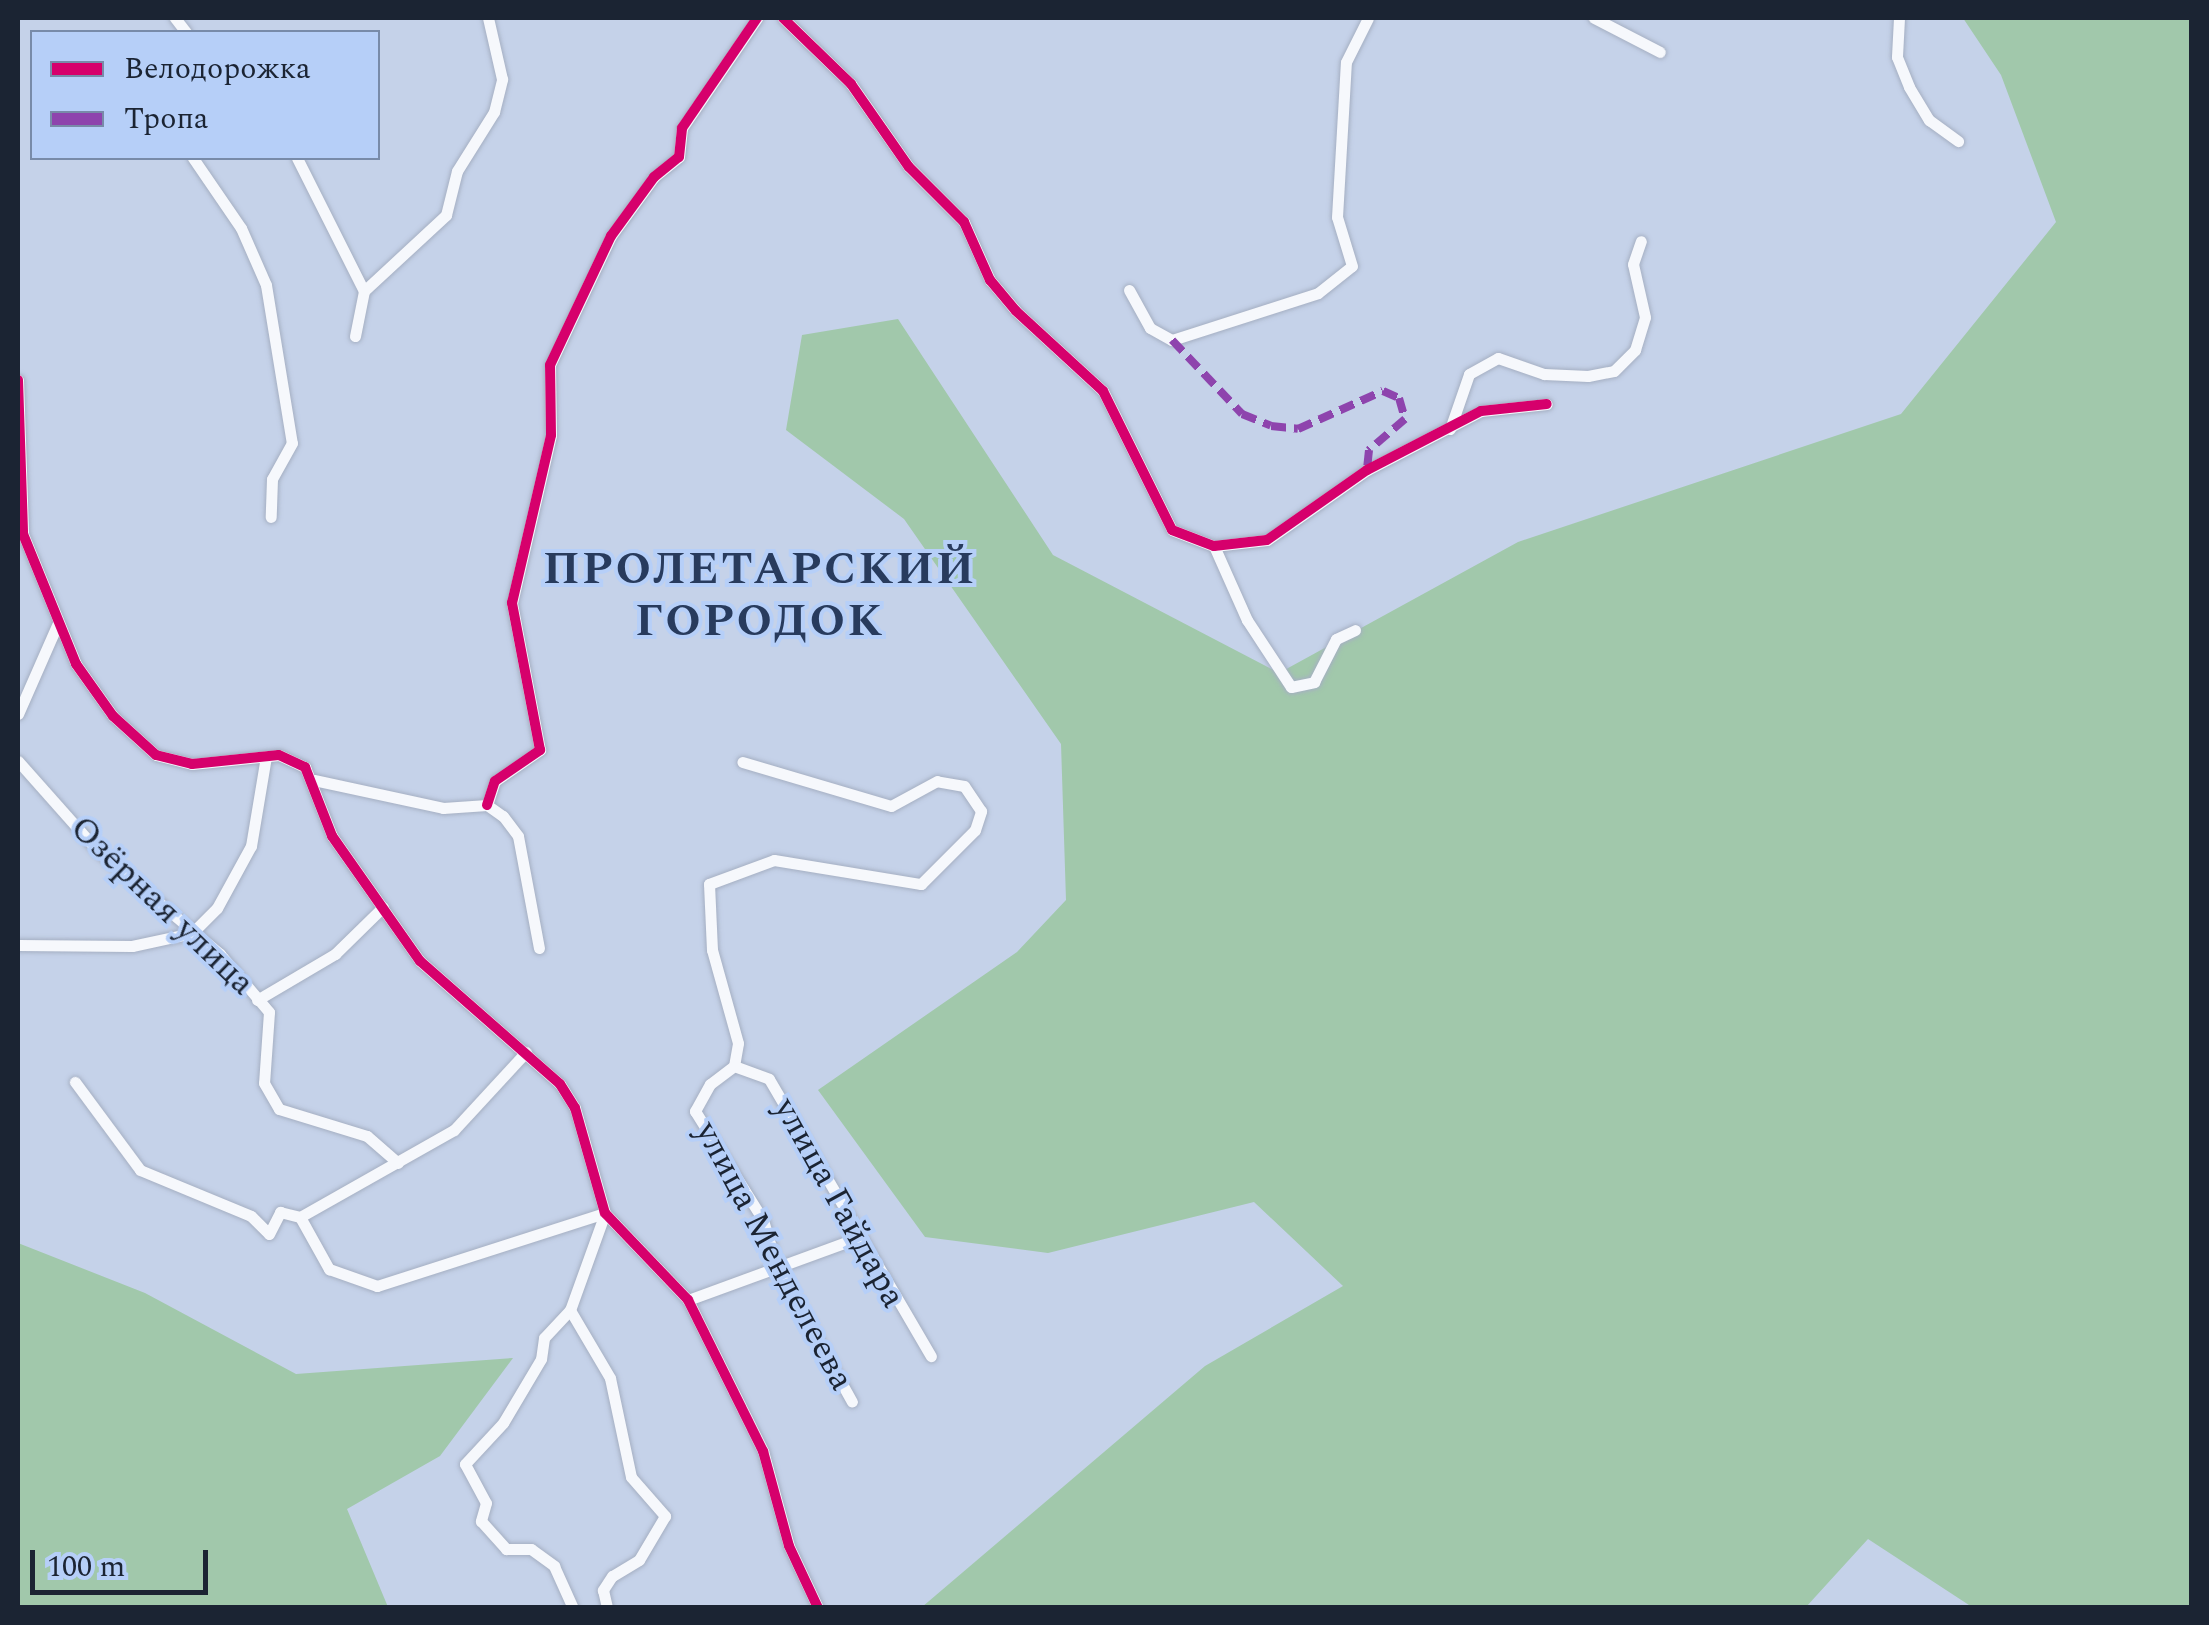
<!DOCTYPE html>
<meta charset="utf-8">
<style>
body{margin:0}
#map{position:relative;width:2209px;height:1625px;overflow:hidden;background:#c5d2e9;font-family:Spectral,serif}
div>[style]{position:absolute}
.green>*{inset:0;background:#a1c8ab}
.roads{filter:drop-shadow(0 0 2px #a5afc2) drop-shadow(0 0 2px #a5afc2)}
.street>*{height:11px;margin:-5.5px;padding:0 5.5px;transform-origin:5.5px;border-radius:5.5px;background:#f6f8fc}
.quiet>*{height:8px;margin-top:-4px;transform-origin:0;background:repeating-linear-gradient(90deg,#8e44ad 0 15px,transparent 0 23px)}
.cycleway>*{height:10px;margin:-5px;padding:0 5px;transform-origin:5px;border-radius:5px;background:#d6006c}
span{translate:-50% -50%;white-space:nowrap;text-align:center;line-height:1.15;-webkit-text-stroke:8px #b6cff8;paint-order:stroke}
.street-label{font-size:35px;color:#1b2433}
.district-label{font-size:45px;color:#283b5d;font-weight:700;letter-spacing:2.5px}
.frame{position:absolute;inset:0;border:20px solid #1b2433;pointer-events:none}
.legend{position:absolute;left:30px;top:30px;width:350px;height:130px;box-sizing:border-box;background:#b6cff8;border:2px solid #788ba9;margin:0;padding:12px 18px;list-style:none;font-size:30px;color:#1b2433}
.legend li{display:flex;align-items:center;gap:20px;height:50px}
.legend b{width:50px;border:2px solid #788ba9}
.scale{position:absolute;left:30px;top:1550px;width:178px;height:45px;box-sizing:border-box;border:5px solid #1b2433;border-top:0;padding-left:12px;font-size:30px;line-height:35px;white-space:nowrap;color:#1b2433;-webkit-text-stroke:8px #b6cff8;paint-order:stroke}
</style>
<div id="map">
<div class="green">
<div style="clip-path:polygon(1963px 18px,2191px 18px,2191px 1607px,1972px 1607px,1868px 1539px,1806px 1607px,922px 1607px,1205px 1366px,1343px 1286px,1254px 1202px,1048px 1253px,925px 1237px,818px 1090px,1017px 952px,1066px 900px,1061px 744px,904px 519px,786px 430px,802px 335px,898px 319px,1053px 555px,1279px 673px,1518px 542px,1901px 414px,2056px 222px,2001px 75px)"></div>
<div style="clip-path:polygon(18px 1243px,145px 1293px,296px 1374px,513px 1358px,440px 1456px,347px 1509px,388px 1607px,18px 1607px)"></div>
</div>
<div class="roads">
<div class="street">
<div style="left:175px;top:18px;width:18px;rotate:52deg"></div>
<div style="left:783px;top:18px;width:95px;rotate:44.1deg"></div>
<div style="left:851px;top:84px;width:101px;rotate:55.1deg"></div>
<div style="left:909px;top:167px;width:78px;rotate:45deg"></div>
<div style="left:964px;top:222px;width:64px;rotate:65.9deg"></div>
<div style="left:990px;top:280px;width:40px;rotate:50deg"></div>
<div style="left:1016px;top:311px;width:118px;rotate:42.6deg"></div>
<div style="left:1103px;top:391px;width:155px;rotate:63.6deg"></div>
<div style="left:1172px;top:530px;width:45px;rotate:20.9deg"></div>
<div style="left:1214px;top:546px;width:53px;rotate:-6.5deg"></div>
<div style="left:1267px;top:540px;width:122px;rotate:-35deg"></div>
<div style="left:1367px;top:470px;width:128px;rotate:-27.4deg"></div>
<div style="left:1481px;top:411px;width:66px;rotate:-6.1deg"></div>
<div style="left:1594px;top:18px;width:74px;rotate:27.3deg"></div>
<div style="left:1899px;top:18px;width:39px;rotate:93deg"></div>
<div style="left:1897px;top:57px;width:32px;rotate:68deg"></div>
<div style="left:1909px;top:87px;width:39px;rotate:59deg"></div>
<div style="left:1929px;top:120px;width:36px;rotate:36deg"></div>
<div style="left:193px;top:158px;width:85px;rotate:55.6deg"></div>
<div style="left:241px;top:228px;width:62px;rotate:66.3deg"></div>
<div style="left:266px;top:285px;width:160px;rotate:80.7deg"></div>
<div style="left:292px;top:443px;width:41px;rotate:119.1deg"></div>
<div style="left:272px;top:479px;width:38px;rotate:92deg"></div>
<div style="left:297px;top:158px;width:149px;rotate:63.3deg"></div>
<div style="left:364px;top:291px;width:46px;rotate:101.3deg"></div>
<div style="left:1129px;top:290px;width:43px;rotate:61.1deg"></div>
<div style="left:1150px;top:328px;width:25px;rotate:29deg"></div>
<div style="left:1172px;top:340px;width:153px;rotate:-17.8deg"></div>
<div style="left:1318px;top:293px;width:43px;rotate:-38.5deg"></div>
<div style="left:1352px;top:266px;width:51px;rotate:-107deg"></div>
<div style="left:1337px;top:217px;width:155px;rotate:-86.7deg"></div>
<div style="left:1346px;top:62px;width:49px;rotate:-63.4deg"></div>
<div style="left:364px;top:291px;width:112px;rotate:-42.8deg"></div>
<div style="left:446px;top:215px;width:45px;rotate:-76deg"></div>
<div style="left:457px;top:171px;width:70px;rotate:-57.9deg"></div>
<div style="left:494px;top:112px;width:34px;rotate:-76deg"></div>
<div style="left:502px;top:79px;width:63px;rotate:-102.9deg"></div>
<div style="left:18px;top:380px;width:154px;rotate:88.1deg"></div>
<div style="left:23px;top:534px;width:140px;rotate:67.8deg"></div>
<div style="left:76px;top:664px;width:64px;rotate:54.6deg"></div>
<div style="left:113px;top:716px;width:58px;rotate:42.2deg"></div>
<div style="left:156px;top:755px;width:37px;rotate:14deg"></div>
<div style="left:192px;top:764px;width:87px;rotate:-5.9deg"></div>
<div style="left:279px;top:755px;width:29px;rotate:25deg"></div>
<div style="left:305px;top:767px;width:74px;rotate:68.6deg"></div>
<div style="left:332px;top:836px;width:153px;rotate:54.9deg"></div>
<div style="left:420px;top:961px;width:186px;rotate:41.3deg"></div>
<div style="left:560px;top:1084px;width:28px;rotate:58deg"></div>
<div style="left:575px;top:1108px;width:109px;rotate:74.1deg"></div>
<div style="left:605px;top:1213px;width:120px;rotate:46.3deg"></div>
<div style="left:688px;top:1300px;width:169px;rotate:63.6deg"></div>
<div style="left:763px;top:1451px;width:98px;rotate:74.7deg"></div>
<div style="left:789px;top:1546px;width:68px;rotate:64.9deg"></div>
<div style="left:1450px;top:429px;width:58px;rotate:-70.9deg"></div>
<div style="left:1469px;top:374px;width:33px;rotate:-29deg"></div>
<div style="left:1498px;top:358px;width:49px;rotate:19.2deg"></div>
<div style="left:1544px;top:374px;width:44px;rotate:2.6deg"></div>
<div style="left:1588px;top:376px;width:26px;rotate:-11deg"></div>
<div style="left:1614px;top:371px;width:30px;rotate:-45deg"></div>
<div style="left:1635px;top:350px;width:34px;rotate:-73deg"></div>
<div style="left:1645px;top:317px;width:54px;rotate:-102.8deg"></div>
<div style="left:1633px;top:264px;width:24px;rotate:-71deg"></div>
<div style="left:1214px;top:546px;width:81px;rotate:66deg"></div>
<div style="left:1247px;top:620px;width:80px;rotate:56.7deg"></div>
<div style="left:1291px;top:687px;width:24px;rotate:-12deg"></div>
<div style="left:1314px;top:682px;width:48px;rotate:-62.9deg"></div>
<div style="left:1336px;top:639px;width:21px;rotate:-25deg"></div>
<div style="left:18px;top:714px;width:97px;rotate:-66.3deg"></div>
<div style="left:18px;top:761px;width:119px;rotate:48.4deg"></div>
<div style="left:97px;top:850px;width:161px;rotate:40.2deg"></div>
<div style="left:220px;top:954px;width:76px;rotate:49.8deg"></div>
<div style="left:269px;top:1012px;width:71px;rotate:94deg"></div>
<div style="left:264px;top:1083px;width:30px;rotate:60deg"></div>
<div style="left:279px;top:1109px;width:92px;rotate:17.1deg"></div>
<div style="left:367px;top:1136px;width:41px;rotate:41.1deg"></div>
<div style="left:314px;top:780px;width:132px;rotate:12.2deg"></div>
<div style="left:443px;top:808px;width:44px;rotate:-3.9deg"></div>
<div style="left:487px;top:805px;width:19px;rotate:35deg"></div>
<div style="left:503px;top:816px;width:25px;rotate:53deg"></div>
<div style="left:518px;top:836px;width:114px;rotate:79.4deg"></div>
<div style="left:487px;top:805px;width:25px;rotate:-72deg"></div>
<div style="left:495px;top:781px;width:55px;rotate:-34.6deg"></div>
<div style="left:540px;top:750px;width:150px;rotate:-100.8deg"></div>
<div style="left:512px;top:603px;width:172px;rotate:-76.9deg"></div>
<div style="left:551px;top:435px;width:70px;rotate:-90.8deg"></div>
<div style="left:550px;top:365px;width:143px;rotate:-64.7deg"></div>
<div style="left:611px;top:236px;width:73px;rotate:-53.9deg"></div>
<div style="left:654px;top:177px;width:32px;rotate:-39deg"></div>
<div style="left:679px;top:157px;width:29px;rotate:-84deg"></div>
<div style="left:682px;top:128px;width:133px;rotate:-55.7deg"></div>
<div style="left:18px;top:945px;width:114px;rotate:0.5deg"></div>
<div style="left:132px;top:946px;width:61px;rotate:-12.2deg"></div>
<div style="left:192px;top:933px;width:35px;rotate:-45deg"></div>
<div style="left:217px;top:908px;width:71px;rotate:-61.3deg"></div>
<div style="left:251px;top:846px;width:91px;rotate:-80.5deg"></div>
<div style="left:257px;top:1000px;width:91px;rotate:-30.5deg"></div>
<div style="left:335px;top:954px;width:67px;rotate:-44.4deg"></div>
<div style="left:734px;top:1066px;width:23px;rotate:-80deg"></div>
<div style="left:738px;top:1043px;width:97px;rotate:-105.6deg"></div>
<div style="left:712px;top:950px;width:66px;rotate:-92.6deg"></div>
<div style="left:709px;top:884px;width:69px;rotate:-20.3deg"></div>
<div style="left:774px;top:860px;width:149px;rotate:9.3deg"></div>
<div style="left:921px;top:884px;width:76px;rotate:-45deg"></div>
<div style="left:975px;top:830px;width:20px;rotate:-72deg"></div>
<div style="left:981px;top:811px;width:30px;rotate:-124deg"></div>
<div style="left:964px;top:786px;width:27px;rotate:-170deg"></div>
<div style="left:937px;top:781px;width:52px;rotate:151.5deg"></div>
<div style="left:891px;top:806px;width:155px;rotate:-163.5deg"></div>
<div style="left:734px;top:1066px;width:30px;rotate:143deg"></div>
<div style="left:710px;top:1084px;width:31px;rotate:119deg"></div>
<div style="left:695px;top:1111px;width:128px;rotate:58deg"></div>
<div style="left:763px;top:1220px;width:49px;rotate:73.4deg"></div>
<div style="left:777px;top:1267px;width:154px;rotate:60.9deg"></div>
<div style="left:734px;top:1066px;width:37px;rotate:20deg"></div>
<div style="left:769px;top:1079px;width:321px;rotate:59.7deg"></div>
<div style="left:75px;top:1082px;width:109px;rotate:53.5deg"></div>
<div style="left:140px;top:1170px;width:120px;rotate:22.5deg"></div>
<div style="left:251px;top:1216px;width:25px;rotate:45deg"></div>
<div style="left:269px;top:1234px;width:25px;rotate:-63deg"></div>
<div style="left:280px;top:1212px;width:21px;rotate:14deg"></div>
<div style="left:300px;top:1217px;width:60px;rotate:60.9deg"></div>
<div style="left:329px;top:1269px;width:51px;rotate:19.5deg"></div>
<div style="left:377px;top:1286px;width:239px;rotate:-17.8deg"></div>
<div style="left:605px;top:1213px;width:103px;rotate:109.8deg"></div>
<div style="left:570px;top:1310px;width:79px;rotate:59.5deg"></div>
<div style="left:610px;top:1378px;width:101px;rotate:78deg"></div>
<div style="left:631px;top:1477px;width:52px;rotate:48.9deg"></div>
<div style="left:665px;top:1516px;width:51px;rotate:120.6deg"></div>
<div style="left:639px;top:1560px;width:31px;rotate:149deg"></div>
<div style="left:612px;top:1576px;width:17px;rotate:123deg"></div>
<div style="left:603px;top:1590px;width:18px;rotate:77deg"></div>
<div style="left:300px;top:1217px;width:177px;rotate:-29.5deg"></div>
<div style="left:454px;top:1130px;width:106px;rotate:-47.3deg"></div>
<div style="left:688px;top:1300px;width:183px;rotate:-20.1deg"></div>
<div style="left:570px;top:1310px;width:38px;rotate:133deg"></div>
<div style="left:544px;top:1338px;width:21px;rotate:98deg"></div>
<div style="left:541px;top:1359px;width:74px;rotate:120.7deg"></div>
<div style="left:503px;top:1423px;width:56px;rotate:132.8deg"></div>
<div style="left:465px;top:1464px;width:44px;rotate:61.7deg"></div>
<div style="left:486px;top:1503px;width:19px;rotate:106deg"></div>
<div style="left:481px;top:1521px;width:38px;rotate:48deg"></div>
<div style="left:506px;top:1549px;width:25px"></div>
<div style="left:531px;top:1549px;width:29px;rotate:36deg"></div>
<div style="left:554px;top:1566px;width:46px;rotate:65.7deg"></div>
</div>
</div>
<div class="quiet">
<div style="left:1172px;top:340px;width:102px;rotate:46.6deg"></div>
<div style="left:1242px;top:414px;width:31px;rotate:22deg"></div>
<div style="left:1271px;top:426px;width:27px;rotate:6deg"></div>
<div style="left:1298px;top:429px;width:93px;rotate:-24.1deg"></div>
<div style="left:1383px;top:391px;width:17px;rotate:24deg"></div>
<div style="left:1399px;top:398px;width:22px;rotate:74deg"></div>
<div style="left:1405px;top:419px;width:48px;rotate:139.3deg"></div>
<div style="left:1369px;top:450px;width:20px;rotate:96deg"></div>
</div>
<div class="cycleway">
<div style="left:783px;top:18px;width:95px;rotate:44.1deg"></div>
<div style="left:851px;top:84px;width:101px;rotate:55.1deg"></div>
<div style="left:909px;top:167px;width:78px;rotate:45deg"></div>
<div style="left:964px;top:222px;width:64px;rotate:65.9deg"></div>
<div style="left:990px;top:280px;width:40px;rotate:50deg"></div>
<div style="left:1016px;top:311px;width:118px;rotate:42.6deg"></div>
<div style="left:1103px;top:391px;width:155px;rotate:63.6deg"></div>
<div style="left:1172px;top:530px;width:45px;rotate:20.9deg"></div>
<div style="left:1214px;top:546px;width:53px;rotate:-6.5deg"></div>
<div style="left:1267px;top:540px;width:122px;rotate:-35deg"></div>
<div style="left:1367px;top:470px;width:128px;rotate:-27.4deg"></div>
<div style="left:1481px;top:411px;width:66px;rotate:-6.1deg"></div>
<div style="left:18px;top:380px;width:154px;rotate:88.1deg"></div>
<div style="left:23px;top:534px;width:140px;rotate:67.8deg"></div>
<div style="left:76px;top:664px;width:64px;rotate:54.6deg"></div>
<div style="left:113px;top:716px;width:58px;rotate:42.2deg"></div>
<div style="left:156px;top:755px;width:37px;rotate:14deg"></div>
<div style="left:192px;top:764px;width:87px;rotate:-5.9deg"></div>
<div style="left:279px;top:755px;width:29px;rotate:25deg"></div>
<div style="left:305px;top:767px;width:74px;rotate:68.6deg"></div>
<div style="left:332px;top:836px;width:153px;rotate:54.9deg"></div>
<div style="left:420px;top:961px;width:186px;rotate:41.3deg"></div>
<div style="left:560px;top:1084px;width:28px;rotate:58deg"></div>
<div style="left:575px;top:1108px;width:109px;rotate:74.1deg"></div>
<div style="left:605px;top:1213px;width:120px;rotate:46.3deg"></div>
<div style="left:688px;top:1300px;width:169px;rotate:63.6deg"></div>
<div style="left:763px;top:1451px;width:98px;rotate:74.7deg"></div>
<div style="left:789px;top:1546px;width:68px;rotate:64.9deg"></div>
<div style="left:487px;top:805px;width:25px;rotate:-72deg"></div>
<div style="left:495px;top:781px;width:55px;rotate:-34.6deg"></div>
<div style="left:540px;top:750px;width:150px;rotate:-100.8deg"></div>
<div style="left:512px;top:603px;width:172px;rotate:-76.9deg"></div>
<div style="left:551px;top:435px;width:70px;rotate:-90.8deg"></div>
<div style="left:550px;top:365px;width:143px;rotate:-64.7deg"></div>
<div style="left:611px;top:236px;width:73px;rotate:-53.9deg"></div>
<div style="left:654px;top:177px;width:32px;rotate:-39deg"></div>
<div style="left:679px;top:157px;width:29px;rotate:-84deg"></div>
<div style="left:682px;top:128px;width:133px;rotate:-55.7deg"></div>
</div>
<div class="street-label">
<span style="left:162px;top:906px;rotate:44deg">Озёрная улица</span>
<span style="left:839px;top:1203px;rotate:61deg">улица Гайдара</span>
<span style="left:774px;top:1256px;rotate:62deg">улица Менделеева</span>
</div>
<div class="district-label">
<span style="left:760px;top:596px">ПРОЛЕТАРСКИЙ<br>ГОРОДОК</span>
</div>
<div class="frame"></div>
<ul class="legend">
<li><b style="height:12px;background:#d6006c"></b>Велодорожка</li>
<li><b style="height:12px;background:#8e44ad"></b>Тропа</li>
</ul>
<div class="scale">100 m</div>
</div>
